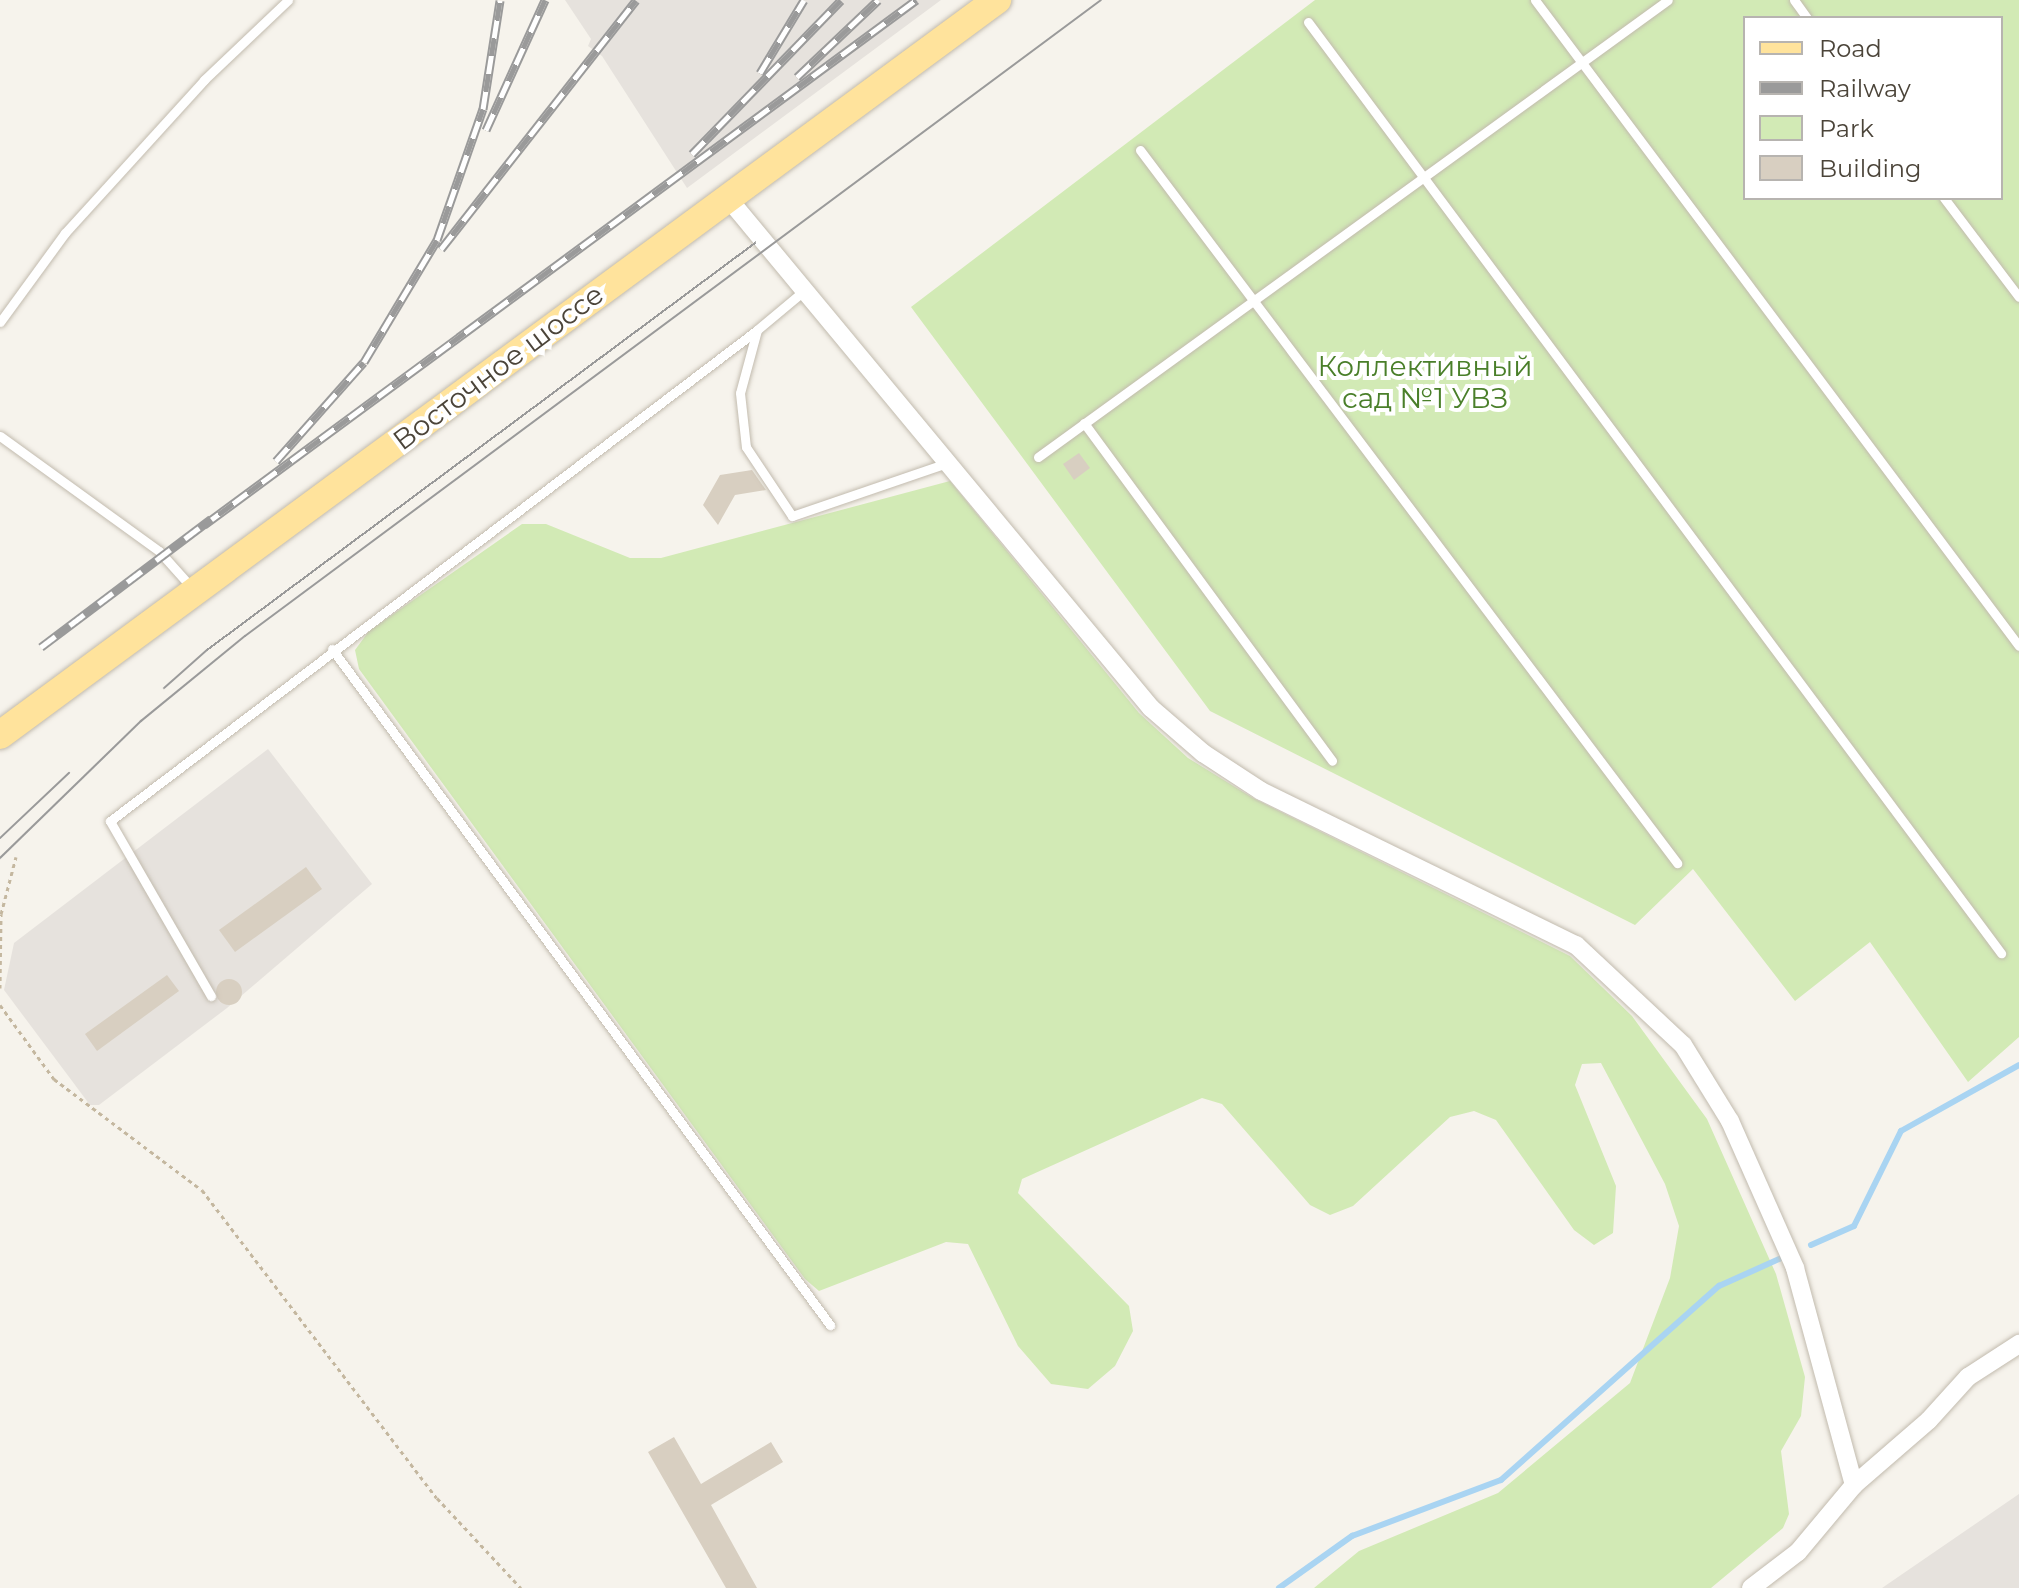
<!DOCTYPE html>
<meta charset="utf-8">
<style>
body{margin:0}
#map{position:relative;width:2019px;height:1588px;overflow:hidden;background:#f6f3ec;font-family:Montserrat,sans-serif}
div>[style]{position:absolute}
.industrial>*{inset:0;background:#e6e2dd}
.green>*{inset:0;background:#d2eab5}
.stream>*{height:6px;margin:-3px;padding:0 3px;transform-origin:3px;border-radius:3px;background:#a9d4f2}
.building>*{inset:0;background:#d8cfc1}
.round{border-radius:50%}
.path>*{height:3px;margin-top:-1.5px;transform-origin:0;background:repeating-linear-gradient(90deg,#c4b79f 0 4px,transparent 0 8px)}
.roads{filter:drop-shadow(0 0 2px #c2bbae) drop-shadow(0 0 2px #c2bbae)}
.service>*{height:9px;margin:-4.5px;padding:0 4.5px;transform-origin:4.5px;border-radius:4.5px;background:#fff}
.minor>*{height:18px;margin:-9px;padding:0 9px;transform-origin:9px;border-radius:9px;background:#fff}
.primary>*{height:28px;margin:-14px;padding:0 14px;transform-origin:14px;border-radius:14px;background:#ffe39c}
.tram>*{height:2px;margin:-1px;padding:0 1px;transform-origin:1px;border-radius:1px;background:#9a9a9a}
.rail>*{height:9px;margin-top:-4.5px;transform-origin:0;background:repeating-linear-gradient(90deg,#fff 0 18px,#9a9a9a 0 36px);box-sizing:border-box;border-block:2px solid #9a9a9a}
span{translate:-50% -50%;white-space:nowrap;text-align:center;line-height:1.15;-webkit-text-stroke:8px #fff;paint-order:stroke}
.park-label{font-size:28px;color:#4a7f2a}
.street-label{font-size:28px;color:#4b4439}
.legend{position:absolute;left:1743px;top:16px;width:260px;height:184px;box-sizing:border-box;background:#fff;border:2px solid #b7b4b0;margin:0;padding:10px 14px;list-style:none;font-size:24px;color:#4b4439}
.legend li{display:flex;align-items:center;gap:16px;height:40px}
.legend b{width:40px;border:2px solid #b7b4b0}
</style>
<div id="map">
<div class="industrial">
<div style="clip-path:polygon(565px 0,941px 0,687px 188px,602px 56px,588px 46px,591px 39px)"></div>
<div style="clip-path:polygon(268px 749px,372px 884px,227px 1008px,99px 1105px,90px 1105px,4px 990px,14px 943px)"></div>
<div style="clip-path:polygon(2019px 1494px,2019px 1588px,1882px 1588px)"></div>
</div>
<div class="green">
<div style="clip-path:polygon(evenodd,1315px 0,2019px 0,2019px 1037px,1968px 1082px,1870px 942px,1795px 1001px,1693px 869px,1635px 925px,1210px 711px,911px 307px,1315px 0,1745px 18px,2001px 18px,2001px 198px,1745px 198px,1745px 18px)"></div>
<div style="clip-path:polygon(950px 481px,1139px 713px,1188px 758px,1253px 798px,1570px 956px,1632px 1016px,1707px 1119px,1776px 1274px,1805px 1377px,1801px 1416px,1781px 1451px,1789px 1514px,1783px 1528px,1711px 1588px,1314px 1588px,1359px 1551px,1498px 1493px,1630px 1383px,1670px 1278px,1679px 1226px,1665px 1184px,1601px 1063px,1582px 1064px,1575px 1085px,1616px 1186px,1613px 1233px,1594px 1245px,1574px 1230px,1496px 1120px,1474px 1111px,1450px 1117px,1353px 1206px,1330px 1215px,1310px 1205px,1222px 1104px,1202px 1098px,1022px 1179px,1018px 1193px,1129px 1306px,1133px 1331px,1115px 1366px,1088px 1389px,1051px 1384px,1018px 1346px,968px 1244px,946px 1242px,819px 1291px,805px 1279px,359px 669px,355px 650px,369px 631px,522px 524px,546px 524px,630px 558px,661px 558px)"></div>
</div>
<div class="stream">
<div style="left:1811px;top:1245px;width:47px;rotate:-23.8deg"></div>
<div style="left:1854px;top:1226px;width:106px;rotate:-63.7deg"></div>
<div style="left:1901px;top:1131px;width:135px;rotate:-29.2deg"></div>
<div style="left:1279px;top:1588px;width:90px;rotate:-35.5deg"></div>
<div style="left:1352px;top:1536px;width:159px;rotate:-20.6deg"></div>
<div style="left:1501px;top:1480px;width:292px;rotate:-41.7deg"></div>
<div style="left:1719px;top:1286px;width:66px;rotate:-24.2deg"></div>
</div>
<div class="building">
<div style="clip-path:polygon(1079px 453px,1090px 468px,1074px 480px,1063px 464px)"></div>
<div style="clip-path:polygon(752px 470px,766px 490px,735px 495px,718px 525px,703px 505px,720px 475px)"></div>
<div style="clip-path:polygon(306px 867px,322px 889px,235px 952px,219px 930px)"></div>
<div style="clip-path:polygon(167px 975px,179px 991px,97px 1051px,85px 1034px)"></div>
<div class="round" style="left:216px;top:979px;width:26px;height:26px"></div>
<div style="clip-path:polygon(674px 1437px,701px 1484px,771px 1442px,783px 1462px,711px 1505px,757px 1588px,726px 1588px,648px 1452px)"></div>
</div>
<div class="path">
<div style="left:0;top:988px;width:74px;rotate:-89.2deg"></div>
<div style="left:1px;top:914px;width:59px;rotate:-75.3deg"></div>
<div style="left:0;top:1005px;width:92px;rotate:53.9deg"></div>
<div style="left:54px;top:1079px;width:185px;rotate:36.9deg"></div>
<div style="left:202px;top:1190px;width:387px;rotate:52.7deg"></div>
<div style="left:437px;top:1498px;width:123px;rotate:47deg"></div>
</div>
<div class="roads">
<div class="service">
<div style="left:1535px;top:0;width:807px;rotate:53.16deg"></div>
<div style="left:1794px;top:0;width:22px;rotate:54deg"></div>
<div style="left:1308px;top:22px;width:1161px;rotate:53.34deg"></div>
<div style="left:1140px;top:150px;width:893px;rotate:53.01deg"></div>
<div style="left:1944px;top:198px;width:124px;rotate:52.9deg"></div>
<div style="left:806px;top:289px;width:64px;rotate:140.1deg"></div>
<div style="left:757px;top:330px;width:65px;rotate:105.1deg"></div>
<div style="left:740px;top:393px;width:54px;rotate:83.7deg"></div>
<div style="left:746px;top:447px;width:83px;rotate:56.3deg"></div>
<div style="left:792px;top:516px;width:167px;rotate:-18.9deg"></div>
<div style="left:0;top:322px;width:110px;rotate:-53.9deg"></div>
<div style="left:65px;top:233px;width:207px;rotate:-47.7deg"></div>
<div style="left:204px;top:80px;width:116px;rotate:-43.6deg"></div>
<div style="left:1084px;top:423px;width:419px;rotate:53.7deg"></div>
<div style="left:0;top:436px;width:196px;rotate:35.9deg"></div>
<div style="left:159px;top:551px;width:51px;rotate:48.2deg"></div>
<div style="left:1038px;top:457px;width:778px;rotate:-35.96deg"></div>
<div style="left:332px;top:649px;width:840px;rotate:53.62deg"></div>
<div style="left:211px;top:996px;width:202px;rotate:-120deg"></div>
<div style="left:110px;top:821px;width:812px;rotate:-37.19deg"></div>
</div>
<div class="minor">
<div style="left:727px;top:197px;width:664px;rotate:50.32deg"></div>
<div style="left:1151px;top:708px;width:69px;rotate:40.9deg"></div>
<div style="left:1203px;top:753px;width:69px;rotate:33.2deg"></div>
<div style="left:1261px;top:791px;width:351px;rotate:26.1deg"></div>
<div style="left:1576px;top:945px;width:146px;rotate:43.1deg"></div>
<div style="left:1683px;top:1045px;width:89px;rotate:58.3deg"></div>
<div style="left:1730px;top:1121px;width:161px;rotate:66.1deg"></div>
<div style="left:1795px;top:1268px;width:225px;rotate:74.8deg"></div>
<div style="left:1751px;top:1588px;width:59px;rotate:-37.5deg"></div>
<div style="left:1798px;top:1552px;width:87px;rotate:-50.1deg"></div>
<div style="left:1854px;top:1485px;width:99px;rotate:-40.9deg"></div>
<div style="left:1929px;top:1420px;width:58px;rotate:-47.8deg"></div>
<div style="left:1968px;top:1377px;width:61px;rotate:-32.9deg"></div>
</div>
<div class="primary">
<div style="left:0;top:735px;width:1239px;rotate:-36.4deg"></div>
</div>
</div>
<div class="tram">
<div style="left:164px;top:688px;width:57px;rotate:-41.5deg"></div>
<div style="left:207px;top:650px;width:683px;rotate:-36.6deg"></div>
<div style="left:0;top:838px;width:95px;rotate:-43.3deg"></div>
<div style="left:0;top:858px;width:197px;rotate:-44.2deg"></div>
<div style="left:141px;top:721px;width:134px;rotate:-39.3deg"></div>
<div style="left:245px;top:636px;width:1066px;rotate:-36.61deg"></div>
</div>
<div class="rail">
<div style="left:760px;top:73px;width:85px;rotate:-58.9deg"></div>
<div style="left:797px;top:77px;width:112px;rotate:-43.5deg"></div>
<div style="left:486px;top:130px;width:143px;rotate:-65.6deg"></div>
<div style="left:692px;top:154px;width:214px;rotate:-45.9deg"></div>
<div style="left:441px;top:249px;width:316px;rotate:-51.9deg"></div>
<div style="left:276px;top:461px;width:132px;rotate:-48.4deg"></div>
<div style="left:364px;top:362px;width:142px;rotate:-59.1deg"></div>
<div style="left:437px;top:240px;width:139px;rotate:-70.7deg"></div>
<div style="left:483px;top:109px;width:110px;rotate:-81.1deg"></div>
<div style="left:204px;top:525px;width:885px;rotate:-36.4deg"></div>
<div style="left:41px;top:647px;width:213px;rotate:-37deg"></div>
</div>
<div class="park-label">
<span style="left:1425px;top:382px">Коллективный<br>сад №1 УВЗ</span>
</div>
<div class="street-label">
<span style="left:498px;top:367px;rotate:-37deg">Восточное шоссе</span>
</div>
<ul class="legend">
<li><b style="height:10px;background:#ffe39c"></b>Road</li>
<li><b style="height:10px;background:#9a9a9a"></b>Railway</li>
<li><b style="height:22px;background:#d2eab5"></b>Park</li>
<li><b style="height:22px;background:#d8cfc1"></b>Building</li>
</ul>
</div>
